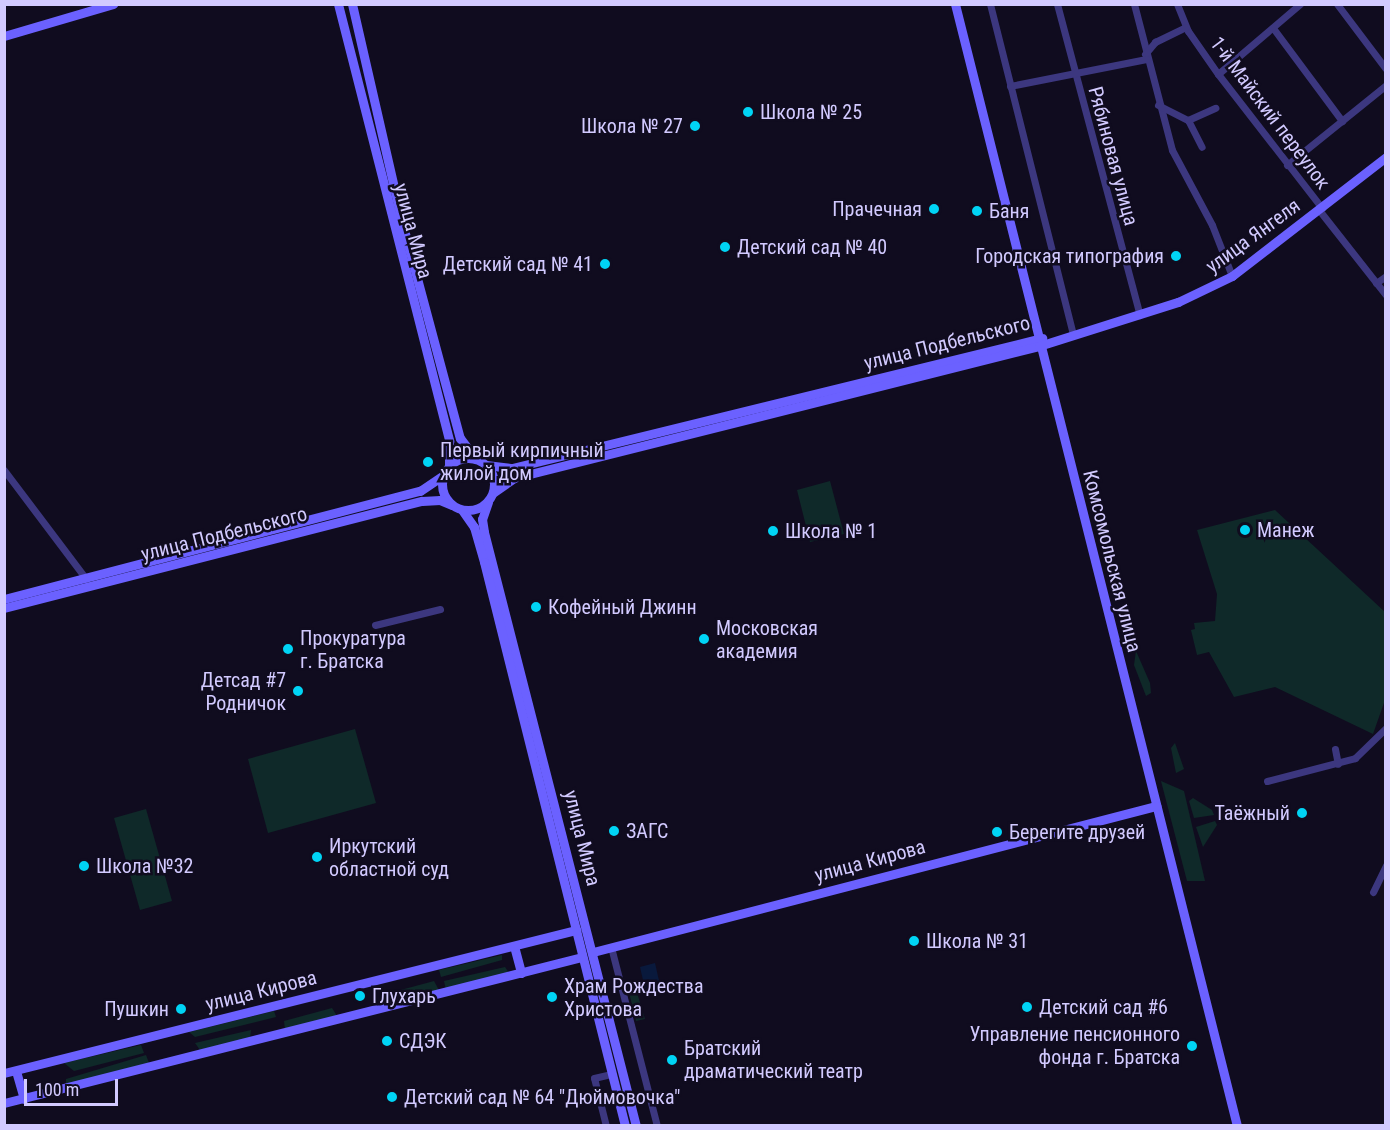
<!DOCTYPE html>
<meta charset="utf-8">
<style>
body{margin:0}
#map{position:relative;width:1390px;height:1130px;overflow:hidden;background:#100c1f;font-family:"Roboto Condensed",sans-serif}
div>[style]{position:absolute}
.green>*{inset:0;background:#0f2929}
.water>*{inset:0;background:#09193c}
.street>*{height:7px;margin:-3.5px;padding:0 3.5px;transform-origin:3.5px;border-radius:3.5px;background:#3c377f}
.secondary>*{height:9px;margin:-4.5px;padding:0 4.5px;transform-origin:4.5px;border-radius:4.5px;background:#6b61ff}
.secondary>.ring{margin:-4.5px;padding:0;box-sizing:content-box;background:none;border:9px solid #6b61ff;border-radius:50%}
.dots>*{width:16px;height:16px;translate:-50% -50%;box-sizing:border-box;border:3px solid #100c1f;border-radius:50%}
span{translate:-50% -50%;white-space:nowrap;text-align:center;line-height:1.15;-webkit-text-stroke:5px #100c1f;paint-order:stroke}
.poi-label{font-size:20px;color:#d2caff}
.left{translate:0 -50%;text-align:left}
.right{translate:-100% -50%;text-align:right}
.street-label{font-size:20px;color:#d2caff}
.frame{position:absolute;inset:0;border:6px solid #d2caff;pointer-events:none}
.scale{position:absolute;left:24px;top:1079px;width:94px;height:27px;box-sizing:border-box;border:3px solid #d2caff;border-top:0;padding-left:8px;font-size:18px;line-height:21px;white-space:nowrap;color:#d2caff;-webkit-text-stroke:4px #100c1f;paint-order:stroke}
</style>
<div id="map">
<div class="green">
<div style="clip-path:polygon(830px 481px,844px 534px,810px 542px,797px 490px)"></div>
<div style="clip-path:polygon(1275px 510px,1385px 612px,1385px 700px,1373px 734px,1275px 687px,1234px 697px,1209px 652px,1197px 655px,1191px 630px,1195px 629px,1194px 623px,1215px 621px,1217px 594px,1197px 530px)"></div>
<div style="clip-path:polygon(1136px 651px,1150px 683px,1151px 693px,1146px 696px,1134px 665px)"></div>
<div style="clip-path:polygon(355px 729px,376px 803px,268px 833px,248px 759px)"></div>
<div style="clip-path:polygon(1175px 743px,1184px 769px,1176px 773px,1171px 748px)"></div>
<div style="clip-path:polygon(1161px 781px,1184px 791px,1205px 881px,1187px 881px)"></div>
<div style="clip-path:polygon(1193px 798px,1212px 810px,1214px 815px,1194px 818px,1189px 801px)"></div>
<div style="clip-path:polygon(146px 809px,172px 901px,140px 910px,114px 818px)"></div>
<div style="clip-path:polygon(1215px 821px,1217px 825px,1203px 847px,1196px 827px)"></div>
<div style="clip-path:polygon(502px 955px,502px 960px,441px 977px,439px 970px)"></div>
<div style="clip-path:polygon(505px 967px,509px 973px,446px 990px,444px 981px)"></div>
<div style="clip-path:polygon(434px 981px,440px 992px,400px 1001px,397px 991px)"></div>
<div style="clip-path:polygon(635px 986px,645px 1019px,636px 1021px,628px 988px)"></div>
<div style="clip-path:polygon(332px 1008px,337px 1016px,285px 1030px,284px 1021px)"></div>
<div style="clip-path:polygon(274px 1011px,276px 1017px,195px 1037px,189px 1032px)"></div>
<div style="clip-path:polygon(251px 1030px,250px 1038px,200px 1050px,195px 1043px)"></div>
<div style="clip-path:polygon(141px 1045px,144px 1053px,74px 1071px,64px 1063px)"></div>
<div style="clip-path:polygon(146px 1055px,149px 1063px,66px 1085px,66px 1079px)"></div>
</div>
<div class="water">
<div style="clip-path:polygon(655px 963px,660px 985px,660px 992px,652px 995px,645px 989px,640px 967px)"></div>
</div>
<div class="street">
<div style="left:990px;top:4px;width:340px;rotate:75.9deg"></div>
<div style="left:1057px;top:4px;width:322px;rotate:75.1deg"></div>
<div style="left:1134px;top:4px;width:151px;rotate:75.4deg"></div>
<div style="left:1172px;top:150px;width:85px;rotate:61.9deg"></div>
<div style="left:1212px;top:225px;width:55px;rotate:68.6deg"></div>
<div style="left:1177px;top:4px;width:29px;rotate:68deg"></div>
<div style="left:1188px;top:31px;width:52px;rotate:55.1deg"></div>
<div style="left:1218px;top:74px;width:170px;rotate:52.2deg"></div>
<div style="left:1337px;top:4px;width:81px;rotate:53deg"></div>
<div style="left:1273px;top:28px;width:116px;rotate:53.4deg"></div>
<div style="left:1145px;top:54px;width:16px;rotate:-50deg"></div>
<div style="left:1155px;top:42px;width:34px;rotate:-26deg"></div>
<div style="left:1218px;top:74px;width:108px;rotate:-40.5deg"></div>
<div style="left:1010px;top:86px;width:139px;rotate:-11.2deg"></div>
<div style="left:1158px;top:105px;width:34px;rotate:27deg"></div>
<div style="left:1188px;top:120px;width:30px;rotate:-24deg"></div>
<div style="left:1188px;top:120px;width:30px;rotate:63deg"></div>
<div style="left:1287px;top:165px;width:127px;rotate:-38.9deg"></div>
<div style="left:1319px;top:210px;width:108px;rotate:51.8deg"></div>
<div style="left:1376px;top:283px;width:12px;rotate:-35deg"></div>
<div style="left:4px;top:470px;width:136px;rotate:53deg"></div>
<div style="left:375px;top:625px;width:67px;rotate:-13.8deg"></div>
<div style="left:1335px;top:749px;width:15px;rotate:79deg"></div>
<div style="left:1267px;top:781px;width:91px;rotate:-14.6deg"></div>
<div style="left:1355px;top:758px;width:43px;rotate:-44.1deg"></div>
<div style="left:1373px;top:892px;width:30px;rotate:-64deg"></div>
<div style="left:611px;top:947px;width:185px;rotate:75.6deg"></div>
<div style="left:606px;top:1126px;width:49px;rotate:-104deg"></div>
<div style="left:594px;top:1078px;width:18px;rotate:-13deg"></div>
</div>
<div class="secondary">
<div style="left:338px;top:4px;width:451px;rotate:75.7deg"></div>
<div style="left:449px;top:441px;width:26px;rotate:90deg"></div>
<div style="left:352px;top:4px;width:228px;rotate:77.1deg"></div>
<div style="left:403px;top:226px;width:220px;rotate:75deg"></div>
<div style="left:460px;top:438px;width:26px;rotate:53deg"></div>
<div style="left:955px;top:4px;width:1157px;rotate:75.89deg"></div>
<div style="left:4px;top:36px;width:114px;rotate:-16.4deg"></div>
<div class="ring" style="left:442px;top:458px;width:43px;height:43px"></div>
<div style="left:486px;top:465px;width:26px;rotate:7deg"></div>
<div style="left:512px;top:468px;width:546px;rotate:-13.78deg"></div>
<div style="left:494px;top:492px;width:24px;rotate:-35deg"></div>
<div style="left:514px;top:478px;width:541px;rotate:-14.11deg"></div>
<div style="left:1039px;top:346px;width:146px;rotate:-17.6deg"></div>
<div style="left:1178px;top:302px;width:60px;rotate:-25.7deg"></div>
<div style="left:1232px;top:276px;width:195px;rotate:-37.7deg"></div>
<div style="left:488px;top:502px;width:18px;rotate:109deg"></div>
<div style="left:482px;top:519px;width:13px;rotate:81deg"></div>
<div style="left:484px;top:532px;width:613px;rotate:75.65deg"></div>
<div style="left:462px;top:510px;width:21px;rotate:55deg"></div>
<div style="left:474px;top:527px;width:36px;rotate:74deg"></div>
<div style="left:484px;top:562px;width:581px;rotate:75.96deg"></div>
<div style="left:4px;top:599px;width:430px;rotate:-14.6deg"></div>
<div style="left:420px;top:491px;width:29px;rotate:-34deg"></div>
<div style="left:4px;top:608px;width:431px;rotate:-14.4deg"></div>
<div style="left:422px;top:501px;width:18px;rotate:-3deg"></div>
<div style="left:440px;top:500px;width:13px;rotate:23deg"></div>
<div style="left:514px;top:946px;width:28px;rotate:75deg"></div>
<div style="left:593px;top:952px;width:582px;rotate:-14.54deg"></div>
<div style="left:16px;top:1071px;width:29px;rotate:74deg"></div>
<div style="left:4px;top:1073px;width:590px;rotate:-14.04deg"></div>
<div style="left:4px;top:1103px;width:596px;rotate:-14.18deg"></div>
</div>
<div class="dots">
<div style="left:748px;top:112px;background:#00d4f5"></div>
<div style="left:695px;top:126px;background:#00d4f5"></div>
<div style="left:934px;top:209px;background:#00d4f5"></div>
<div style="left:977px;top:211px;background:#00d4f5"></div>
<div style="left:725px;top:247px;background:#00d4f5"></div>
<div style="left:1176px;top:256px;background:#00d4f5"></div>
<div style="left:605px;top:264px;background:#00d4f5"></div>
<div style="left:428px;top:462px;background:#00d4f5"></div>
<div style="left:1245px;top:530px;background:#00d4f5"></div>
<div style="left:773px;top:531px;background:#00d4f5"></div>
<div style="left:536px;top:607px;background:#00d4f5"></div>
<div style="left:704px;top:639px;background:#00d4f5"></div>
<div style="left:288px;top:649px;background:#00d4f5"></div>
<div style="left:298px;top:691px;background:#00d4f5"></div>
<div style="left:1302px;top:813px;background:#00d4f5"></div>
<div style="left:614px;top:831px;background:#00d4f5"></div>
<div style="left:997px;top:832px;background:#00d4f5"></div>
<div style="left:317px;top:857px;background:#00d4f5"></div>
<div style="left:84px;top:866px;background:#00d4f5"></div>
<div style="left:914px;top:941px;background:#00d4f5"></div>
<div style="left:360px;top:996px;background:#00d4f5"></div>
<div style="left:552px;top:997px;background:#00d4f5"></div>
<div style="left:1027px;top:1007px;background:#00d4f5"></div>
<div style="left:181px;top:1009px;background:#00d4f5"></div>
<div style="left:387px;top:1041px;background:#00d4f5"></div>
<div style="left:1192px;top:1046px;background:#00d4f5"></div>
<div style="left:672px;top:1060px;background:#00d4f5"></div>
<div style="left:392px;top:1097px;background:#00d4f5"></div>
</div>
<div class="poi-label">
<span class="left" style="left:760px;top:112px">Школа № 25</span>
<span class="right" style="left:683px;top:126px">Школа № 27</span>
<span class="right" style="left:922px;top:209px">Прачечная</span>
<span class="left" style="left:989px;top:211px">Баня</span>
<span class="left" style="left:737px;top:247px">Детский сад № 40</span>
<span class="right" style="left:1164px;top:256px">Городская типография</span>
<span class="right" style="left:593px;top:264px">Детский сад № 41</span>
<span class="left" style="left:440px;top:462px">Первый кирпичный<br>жилой дом</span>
<span class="left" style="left:1257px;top:530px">Манеж</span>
<span class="left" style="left:785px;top:531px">Школа № 1</span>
<span class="left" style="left:548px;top:607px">Кофейный Джинн</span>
<span class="left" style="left:716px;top:640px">Московская<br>академия</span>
<span class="left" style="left:300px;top:650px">Прокуратура<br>г. Братска</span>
<span class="right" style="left:286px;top:692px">Детсад #7<br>Родничок</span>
<span class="right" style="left:1290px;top:813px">Таёжный</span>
<span class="left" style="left:626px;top:831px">ЗАГС</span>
<span class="left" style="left:1009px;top:832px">Берегите друзей</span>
<span class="left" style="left:329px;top:858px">Иркутский<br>областной суд</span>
<span class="left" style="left:96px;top:866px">Школа №32</span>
<span class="left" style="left:926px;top:941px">Школа № 31</span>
<span class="left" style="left:564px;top:998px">Храм Рождества<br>Христова</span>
<span class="left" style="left:372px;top:996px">Глухарь</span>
<span class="left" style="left:1039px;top:1007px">Детский сад #6</span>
<span class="right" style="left:169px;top:1009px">Пушкин</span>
<span class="right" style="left:1180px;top:1046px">Управление пенсионного<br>фонда г. Братска</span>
<span class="left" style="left:399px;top:1041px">СДЭК</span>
<span class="left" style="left:684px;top:1060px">Братский<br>драматический театр</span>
<span class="left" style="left:404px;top:1097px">Детский сад № 64 "Дюймовочка"</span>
</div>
<div class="street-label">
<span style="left:1270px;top:113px;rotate:53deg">1-й Майский переулок</span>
<span style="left:1113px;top:156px;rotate:75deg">Рябиновая улица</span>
<span style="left:413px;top:231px;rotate:75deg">улица Мира</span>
<span style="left:1253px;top:236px;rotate:-36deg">улица Янгеля</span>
<span style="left:947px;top:343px;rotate:-14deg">улица Подбельского</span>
<span style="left:224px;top:534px;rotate:-14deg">улица Подбельского</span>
<span style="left:1112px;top:561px;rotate:76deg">Комсомольская улица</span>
<span style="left:582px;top:838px;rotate:76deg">улица Мира</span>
<span style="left:870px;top:861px;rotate:-15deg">улица Кирова</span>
<span style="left:261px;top:991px;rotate:-14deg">улица Кирова</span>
</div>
<div class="frame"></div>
<div class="scale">100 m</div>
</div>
